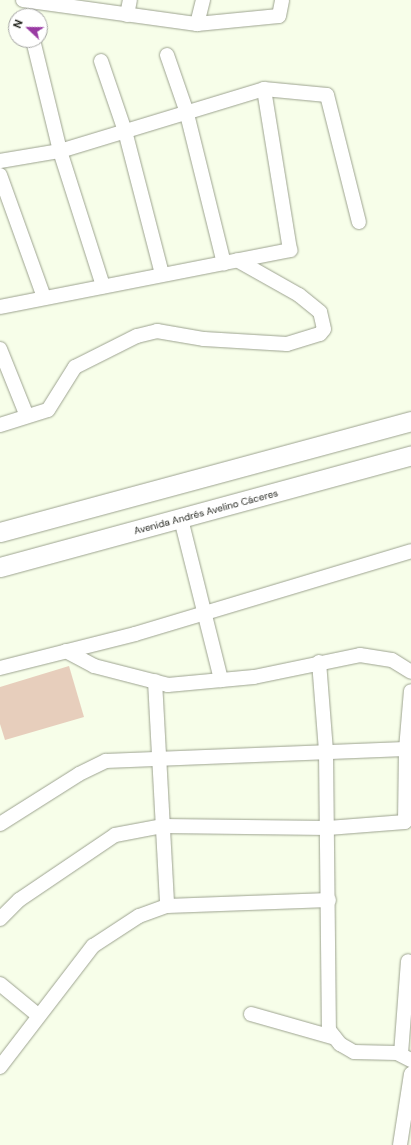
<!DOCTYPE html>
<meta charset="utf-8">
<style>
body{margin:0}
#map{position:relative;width:411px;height:1145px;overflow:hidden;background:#f7fee9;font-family:"DM Sans",sans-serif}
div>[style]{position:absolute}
.green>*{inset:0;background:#e7cebc}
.roads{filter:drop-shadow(0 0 1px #9da390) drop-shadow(0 0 1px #9da390)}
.street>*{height:14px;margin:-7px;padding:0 7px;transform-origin:7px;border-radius:7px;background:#fff}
.secondary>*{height:19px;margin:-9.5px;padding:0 9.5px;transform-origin:9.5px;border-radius:9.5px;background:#fff}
span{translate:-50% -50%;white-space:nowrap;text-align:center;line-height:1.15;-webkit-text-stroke:4px #fff;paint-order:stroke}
.street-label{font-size:10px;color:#1f211a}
.north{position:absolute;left:8px;top:8px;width:40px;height:40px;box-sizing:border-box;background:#fff;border:1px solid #a5a6a3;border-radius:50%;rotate:292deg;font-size:11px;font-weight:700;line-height:16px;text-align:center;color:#1f211a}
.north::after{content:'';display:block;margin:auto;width:14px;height:18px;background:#993aa3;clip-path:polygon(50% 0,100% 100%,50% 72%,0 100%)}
</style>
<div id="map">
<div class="green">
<div style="clip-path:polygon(69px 666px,84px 717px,5px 740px,0 724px,0 687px)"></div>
</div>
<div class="roads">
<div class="street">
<div style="left:23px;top:0;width:176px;rotate:7.9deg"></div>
<div style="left:197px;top:24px;width:82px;rotate:-5.6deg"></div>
<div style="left:279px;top:16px;width:16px;rotate:-79deg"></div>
<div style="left:127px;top:15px;width:15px;rotate:-79deg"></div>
<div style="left:197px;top:24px;width:25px;rotate:-76deg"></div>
<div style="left:33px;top:40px;width:114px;rotate:76.3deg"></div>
<div style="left:60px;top:151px;width:142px;rotate:72.3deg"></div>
<div style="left:167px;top:55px;width:58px;rotate:70.9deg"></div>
<div style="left:186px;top:110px;width:158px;rotate:76.1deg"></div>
<div style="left:101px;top:61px;width:74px;rotate:71.1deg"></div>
<div style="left:125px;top:131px;width:148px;rotate:75.5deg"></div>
<div style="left:0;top:161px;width:61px;rotate:-9.5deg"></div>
<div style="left:60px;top:151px;width:213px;rotate:-16.9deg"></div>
<div style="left:264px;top:89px;width:63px;rotate:5.4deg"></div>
<div style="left:327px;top:95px;width:131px;rotate:75.9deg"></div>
<div style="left:0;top:175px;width:130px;rotate:70.2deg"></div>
<div style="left:0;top:307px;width:296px;rotate:-11.1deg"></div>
<div style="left:290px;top:250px;width:163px;rotate:-99.2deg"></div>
<div style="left:0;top:349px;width:72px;rotate:68.1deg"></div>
<div style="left:0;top:425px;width:50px;rotate:-17.4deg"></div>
<div style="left:48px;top:410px;width:51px;rotate:-57.9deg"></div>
<div style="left:75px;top:367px;width:69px;rotate:-26.6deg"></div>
<div style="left:137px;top:336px;width:21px;rotate:-14deg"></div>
<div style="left:157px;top:331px;width:48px;rotate:9.7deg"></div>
<div style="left:204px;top:339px;width:83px;rotate:3.4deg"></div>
<div style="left:287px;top:344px;width:34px;rotate:-17deg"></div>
<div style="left:320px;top:334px;width:6px;rotate:-51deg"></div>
<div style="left:324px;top:329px;width:17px;rotate:-103deg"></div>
<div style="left:320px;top:312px;width:27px;rotate:-141deg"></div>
<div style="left:299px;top:295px;width:71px;rotate:-150.6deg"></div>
<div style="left:181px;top:519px;width:166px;rotate:76deg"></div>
<div style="left:66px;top:651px;width:32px;rotate:28deg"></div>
<div style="left:94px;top:666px;width:76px;rotate:14.4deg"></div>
<div style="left:168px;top:685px;width:86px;rotate:-5.3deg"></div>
<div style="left:254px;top:677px;width:108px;rotate:-11.7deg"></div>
<div style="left:360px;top:655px;width:32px;rotate:9deg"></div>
<div style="left:392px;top:660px;width:22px;rotate:32deg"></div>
<div style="left:319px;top:662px;width:89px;rotate:85.5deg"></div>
<div style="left:326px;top:751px;width:279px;rotate:89.4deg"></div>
<div style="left:329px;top:1030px;width:18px;rotate:52deg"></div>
<div style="left:340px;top:1044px;width:16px;rotate:30deg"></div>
<div style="left:354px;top:1052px;width:43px;rotate:1.3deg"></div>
<div style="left:397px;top:1053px;width:16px;rotate:27deg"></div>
<div style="left:0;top:668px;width:139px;rotate:-14.1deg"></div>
<div style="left:135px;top:634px;width:288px;rotate:-16.7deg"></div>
<div style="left:155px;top:681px;width:225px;rotate:86.9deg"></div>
<div style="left:0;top:824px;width:93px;rotate:-32.3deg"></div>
<div style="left:79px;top:774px;width:30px;rotate:-26deg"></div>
<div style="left:106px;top:761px;width:305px;rotate:-2.3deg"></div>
<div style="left:0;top:919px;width:27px;rotate:-45deg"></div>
<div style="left:19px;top:900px;width:116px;rotate:-34.1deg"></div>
<div style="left:115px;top:835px;width:49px;rotate:-10.6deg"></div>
<div style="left:163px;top:826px;width:165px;rotate:0.7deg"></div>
<div style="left:328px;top:828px;width:77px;rotate:-4.5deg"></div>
<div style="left:405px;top:822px;width:73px;rotate:-89.2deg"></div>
<div style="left:406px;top:749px;width:58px;rotate:-85.1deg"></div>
<div style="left:0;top:984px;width:50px;rotate:39.4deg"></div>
<div style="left:251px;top:1014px;width:87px;rotate:15.9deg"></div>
<div style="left:401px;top:1054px;width:93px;rotate:-85.7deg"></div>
<div style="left:0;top:1067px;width:153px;rotate:-52.5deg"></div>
<div style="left:93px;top:946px;width:55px;rotate:-33.1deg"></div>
<div style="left:139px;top:916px;width:30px;rotate:-20deg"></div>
<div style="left:167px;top:906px;width:162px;rotate:-2.1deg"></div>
<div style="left:400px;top:1145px;width:72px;rotate:-81.2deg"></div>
</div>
<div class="secondary">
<div style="left:0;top:532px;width:426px;rotate:-15.1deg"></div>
<div style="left:0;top:567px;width:426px;rotate:-15.2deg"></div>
</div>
</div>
<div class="street-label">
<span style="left:206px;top:512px;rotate:-15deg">Avenida Andrés Avelino Cáceres</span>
</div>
<div class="north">N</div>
</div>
